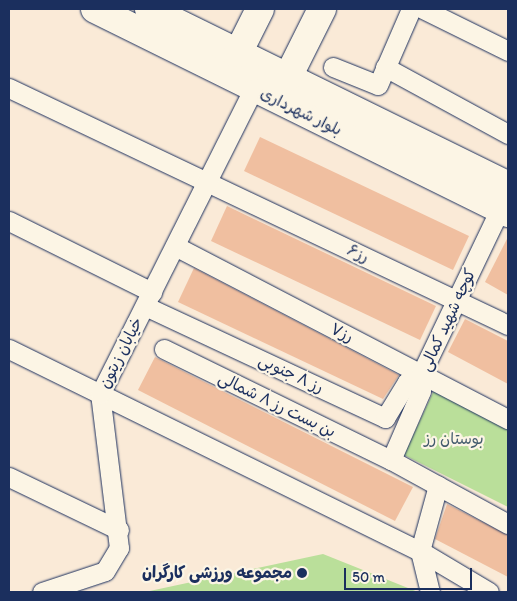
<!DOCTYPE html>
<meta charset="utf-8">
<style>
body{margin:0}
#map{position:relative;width:517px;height:601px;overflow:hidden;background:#faead7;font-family:Itim,"Playpen Sans Arabic",sans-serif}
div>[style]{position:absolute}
.green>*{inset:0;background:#badf9a}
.building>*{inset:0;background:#f0bfa0}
.roads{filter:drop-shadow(0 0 1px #1b2f5e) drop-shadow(0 0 1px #1b2f5e)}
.street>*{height:19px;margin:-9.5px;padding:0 9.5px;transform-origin:9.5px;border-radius:9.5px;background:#fcf5e5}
.secondary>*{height:28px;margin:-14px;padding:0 14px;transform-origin:14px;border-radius:14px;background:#fcf5e5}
.dots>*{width:14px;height:14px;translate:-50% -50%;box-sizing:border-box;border:2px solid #fcf5e5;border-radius:50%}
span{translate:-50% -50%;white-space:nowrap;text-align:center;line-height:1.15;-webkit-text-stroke:4.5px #fcf5e5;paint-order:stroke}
.street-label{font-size:16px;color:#1b2f5e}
.park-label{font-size:16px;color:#435b6d}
.poi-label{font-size:16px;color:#1b2f5e;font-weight:700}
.right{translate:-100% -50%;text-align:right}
.frame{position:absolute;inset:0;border:10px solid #1b2f5e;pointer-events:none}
.scale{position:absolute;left:344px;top:568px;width:128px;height:22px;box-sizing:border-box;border:2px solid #1b2f5e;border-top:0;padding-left:6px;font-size:15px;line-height:18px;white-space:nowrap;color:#1b2f5e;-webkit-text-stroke:4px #fcf5e5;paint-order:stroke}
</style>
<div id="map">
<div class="green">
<div style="clip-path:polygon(435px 388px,508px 426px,508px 507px,404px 455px)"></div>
<div style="clip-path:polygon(323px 554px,418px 592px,145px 592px)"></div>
</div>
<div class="building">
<div style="clip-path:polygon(260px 137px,469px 236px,453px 270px,244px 171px)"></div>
<div style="clip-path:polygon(227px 206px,436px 306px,420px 340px,211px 241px)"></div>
<div style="clip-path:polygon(508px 237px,508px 295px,485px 282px)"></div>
<div style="clip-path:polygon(194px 268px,399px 375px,383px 399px,178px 302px)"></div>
<div style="clip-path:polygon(465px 319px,508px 341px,508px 384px,448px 352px)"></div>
<div style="clip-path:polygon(155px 357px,413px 487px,395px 521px,138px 390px)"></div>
<div style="clip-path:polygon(447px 504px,508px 535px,508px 577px,435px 539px)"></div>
</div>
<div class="roads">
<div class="street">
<div style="left:423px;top:9px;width:95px;rotate:26.3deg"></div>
<div style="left:333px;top:67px;width:48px;rotate:21.8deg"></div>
<div style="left:378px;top:85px;width:83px;rotate:-66.5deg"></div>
<div style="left:385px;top:67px;width:140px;rotate:28.6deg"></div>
<div style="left:9px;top:88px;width:552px;rotate:25.41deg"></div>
<div style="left:9px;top:221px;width:160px;rotate:26.4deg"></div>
<div style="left:175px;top:246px;width:375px;rotate:27.5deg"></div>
<div style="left:145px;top:306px;width:265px;rotate:25deg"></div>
<div style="left:385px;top:418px;width:42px;rotate:-58.6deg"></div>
<div style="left:407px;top:382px;width:16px;rotate:-30deg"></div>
<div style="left:9px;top:349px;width:458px;rotate:26.2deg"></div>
<div style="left:420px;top:551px;width:80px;rotate:30.7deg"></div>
<div style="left:164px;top:349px;width:253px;rotate:26.1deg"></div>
<div style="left:391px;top:460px;width:133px;rotate:28.7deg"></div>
<div style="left:391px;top:460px;width:75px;rotate:-66.5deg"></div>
<div style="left:421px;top:391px;width:17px;rotate:-90deg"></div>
<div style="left:421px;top:374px;width:183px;rotate:-64.4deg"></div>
<div style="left:9px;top:477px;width:122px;rotate:25.7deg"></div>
<div style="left:42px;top:592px;width:66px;rotate:-18.4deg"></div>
<div style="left:105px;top:571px;width:27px;rotate:-59deg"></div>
<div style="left:119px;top:548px;width:155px;rotate:-97deg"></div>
<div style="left:100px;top:394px;width:343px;rotate:-63.3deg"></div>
<div style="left:430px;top:592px;width:42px;rotate:-103.7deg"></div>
<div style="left:420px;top:551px;width:68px;rotate:-74.7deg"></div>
</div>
<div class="secondary">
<div style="left:95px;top:9px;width:461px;rotate:26.3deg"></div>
<div style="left:149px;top:9px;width:400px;rotate:26.2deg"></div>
<div style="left:245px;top:68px;width:17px;rotate:-115deg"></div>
<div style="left:238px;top:53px;width:49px;rotate:-63.4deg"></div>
<div style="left:271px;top:83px;width:18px;rotate:-19deg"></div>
<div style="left:288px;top:77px;width:76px;rotate:-63.4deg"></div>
</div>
</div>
<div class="dots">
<div style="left:302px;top:573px;background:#1b2f5e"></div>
</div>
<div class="street-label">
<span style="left:301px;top:112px;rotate:26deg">بلوار شهرداری</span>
<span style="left:358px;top:254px;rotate:26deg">رز۶</span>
<span style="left:448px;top:320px;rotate:-65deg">کوچه شهید کمالی</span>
<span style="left:342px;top:333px;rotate:27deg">رز۷</span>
<span style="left:121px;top:353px;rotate:-63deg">خیابان زیتون</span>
<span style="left:291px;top:374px;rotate:25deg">رز ۸ جنوبی</span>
<span style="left:277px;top:405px;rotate:26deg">بن بست رز ۸ شمالی</span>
</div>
<div class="park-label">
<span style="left:454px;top:439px">بوستان رز</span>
</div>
<div class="poi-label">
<span class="right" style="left:292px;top:573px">مجموعه ورزشی کارگران</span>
</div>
<div class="frame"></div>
<div class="scale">50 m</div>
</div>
